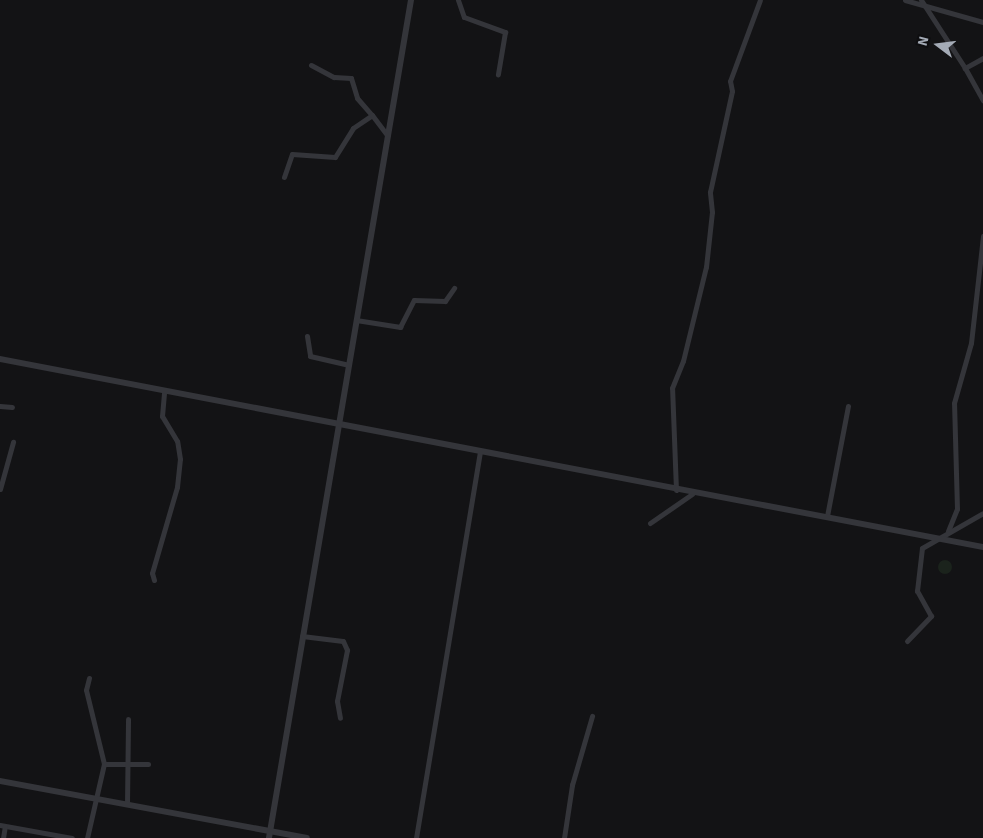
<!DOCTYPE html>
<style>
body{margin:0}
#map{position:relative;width:983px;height:838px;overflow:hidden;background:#131315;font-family:"Source Sans 3",sans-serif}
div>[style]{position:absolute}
.green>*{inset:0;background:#1b231c}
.round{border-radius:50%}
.minor>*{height:5px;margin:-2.5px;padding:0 2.5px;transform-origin:2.5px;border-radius:2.5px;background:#34353a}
.tertiary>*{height:5.5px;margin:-2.75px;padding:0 2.75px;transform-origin:2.75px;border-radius:2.75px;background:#34353a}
span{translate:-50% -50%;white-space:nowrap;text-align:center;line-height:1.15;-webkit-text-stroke:4px #0e0e10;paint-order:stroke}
.north{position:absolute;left:913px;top:20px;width:50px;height:50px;-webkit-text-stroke:4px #0e0e10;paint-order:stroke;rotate:285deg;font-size:14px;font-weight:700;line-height:20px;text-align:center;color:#a4abb6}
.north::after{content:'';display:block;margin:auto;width:18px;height:22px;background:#a4abb6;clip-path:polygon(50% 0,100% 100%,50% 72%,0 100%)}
</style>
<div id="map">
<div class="green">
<div class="round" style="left:938px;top:560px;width:14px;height:14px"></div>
</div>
<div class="minor">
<div style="left:458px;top:0;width:18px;rotate:71deg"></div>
<div style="left:464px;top:17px;width:44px;rotate:20.1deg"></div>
<div style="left:505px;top:32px;width:43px;rotate:99.5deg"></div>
<div style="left:905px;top:0;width:81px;rotate:15.8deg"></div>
<div style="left:921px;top:0;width:81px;rotate:57.1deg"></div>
<div style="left:983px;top:58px;width:21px;rotate:151deg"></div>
<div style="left:965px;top:68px;width:37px;rotate:61deg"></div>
<div style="left:311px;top:65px;width:26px;rotate:28deg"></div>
<div style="left:334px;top:77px;width:17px;rotate:3deg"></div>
<div style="left:351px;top:78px;width:21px;rotate:73deg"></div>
<div style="left:357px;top:98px;width:23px;rotate:49deg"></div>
<div style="left:284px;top:177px;width:24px;rotate:-71deg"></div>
<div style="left:292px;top:154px;width:43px;rotate:4deg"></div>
<div style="left:335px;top:157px;width:34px;rotate:-58deg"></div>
<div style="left:353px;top:128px;width:23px;rotate:-34deg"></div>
<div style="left:372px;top:115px;width:26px;rotate:53deg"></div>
<div style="left:356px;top:320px;width:45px;rotate:9deg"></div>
<div style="left:400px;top:327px;width:30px;rotate:-63deg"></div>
<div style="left:414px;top:300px;width:31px;rotate:2deg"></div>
<div style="left:445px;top:301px;width:16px;rotate:-55deg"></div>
<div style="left:307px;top:336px;width:20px;rotate:81deg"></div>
<div style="left:310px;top:356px;width:39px;rotate:13deg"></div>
<div style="left:0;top:406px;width:12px;rotate:5deg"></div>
<div style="left:0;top:489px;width:49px;rotate:-74.5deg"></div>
<div style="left:676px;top:490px;width:102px;rotate:-92.2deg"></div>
<div style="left:672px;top:388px;width:29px;rotate:-68deg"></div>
<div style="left:683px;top:361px;width:97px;rotate:-76.3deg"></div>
<div style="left:706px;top:267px;width:55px;rotate:-83.8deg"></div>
<div style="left:712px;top:212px;width:20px;rotate:-96deg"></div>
<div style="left:710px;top:192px;width:103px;rotate:-77.7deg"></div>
<div style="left:732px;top:91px;width:10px;rotate:-101deg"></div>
<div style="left:730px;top:81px;width:86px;rotate:-69.7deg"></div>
<div style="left:827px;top:516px;width:112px;rotate:-79.2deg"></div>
<div style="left:650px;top:523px;width:51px;rotate:-34.6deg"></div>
<div style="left:948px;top:531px;width:24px;rotate:-68deg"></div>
<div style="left:957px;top:509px;width:106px;rotate:-91.6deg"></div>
<div style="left:954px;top:403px;width:62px;rotate:-74.2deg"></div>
<div style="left:971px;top:343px;width:108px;rotate:-83.6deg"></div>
<div style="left:154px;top:580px;width:7px;rotate:-106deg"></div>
<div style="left:152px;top:573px;width:90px;rotate:-73.8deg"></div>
<div style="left:177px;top:487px;width:28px;rotate:-84deg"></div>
<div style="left:180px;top:459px;width:18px;rotate:-99deg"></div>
<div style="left:177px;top:441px;width:29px;rotate:-121deg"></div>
<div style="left:162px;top:416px;width:24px;rotate:-85deg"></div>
<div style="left:302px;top:636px;width:41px;rotate:7deg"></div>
<div style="left:343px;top:641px;width:10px;rotate:66deg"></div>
<div style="left:347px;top:650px;width:52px;rotate:101.1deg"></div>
<div style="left:337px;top:701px;width:17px;rotate:80deg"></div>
<div style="left:907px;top:641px;width:35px;rotate:-46deg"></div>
<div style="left:931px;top:616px;width:29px;rotate:-119deg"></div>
<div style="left:917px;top:591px;width:43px;rotate:-83.4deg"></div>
<div style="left:922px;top:548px;width:70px;rotate:-29.8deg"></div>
<div style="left:89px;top:678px;width:12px;rotate:104deg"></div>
<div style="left:86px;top:690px;width:76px;rotate:76.3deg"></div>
<div style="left:104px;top:764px;width:44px"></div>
<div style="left:127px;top:804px;width:85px;rotate:-89.3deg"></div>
<div style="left:0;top:825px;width:73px;rotate:10.2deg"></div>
<div style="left:3px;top:838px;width:12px;rotate:-81deg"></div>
<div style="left:87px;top:838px;width:76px;rotate:-77.1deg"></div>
<div style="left:416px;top:838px;width:392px;rotate:-80.6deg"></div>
<div style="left:564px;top:838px;width:54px;rotate:-81.4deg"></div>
<div style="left:572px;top:785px;width:72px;rotate:-73.8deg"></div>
</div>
<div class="tertiary">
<div style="left:0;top:359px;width:1001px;rotate:10.83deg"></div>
<div style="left:0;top:781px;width:312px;rotate:10.5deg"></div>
<div style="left:269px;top:838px;width:850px;rotate:-80.38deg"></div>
</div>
<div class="north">N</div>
</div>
